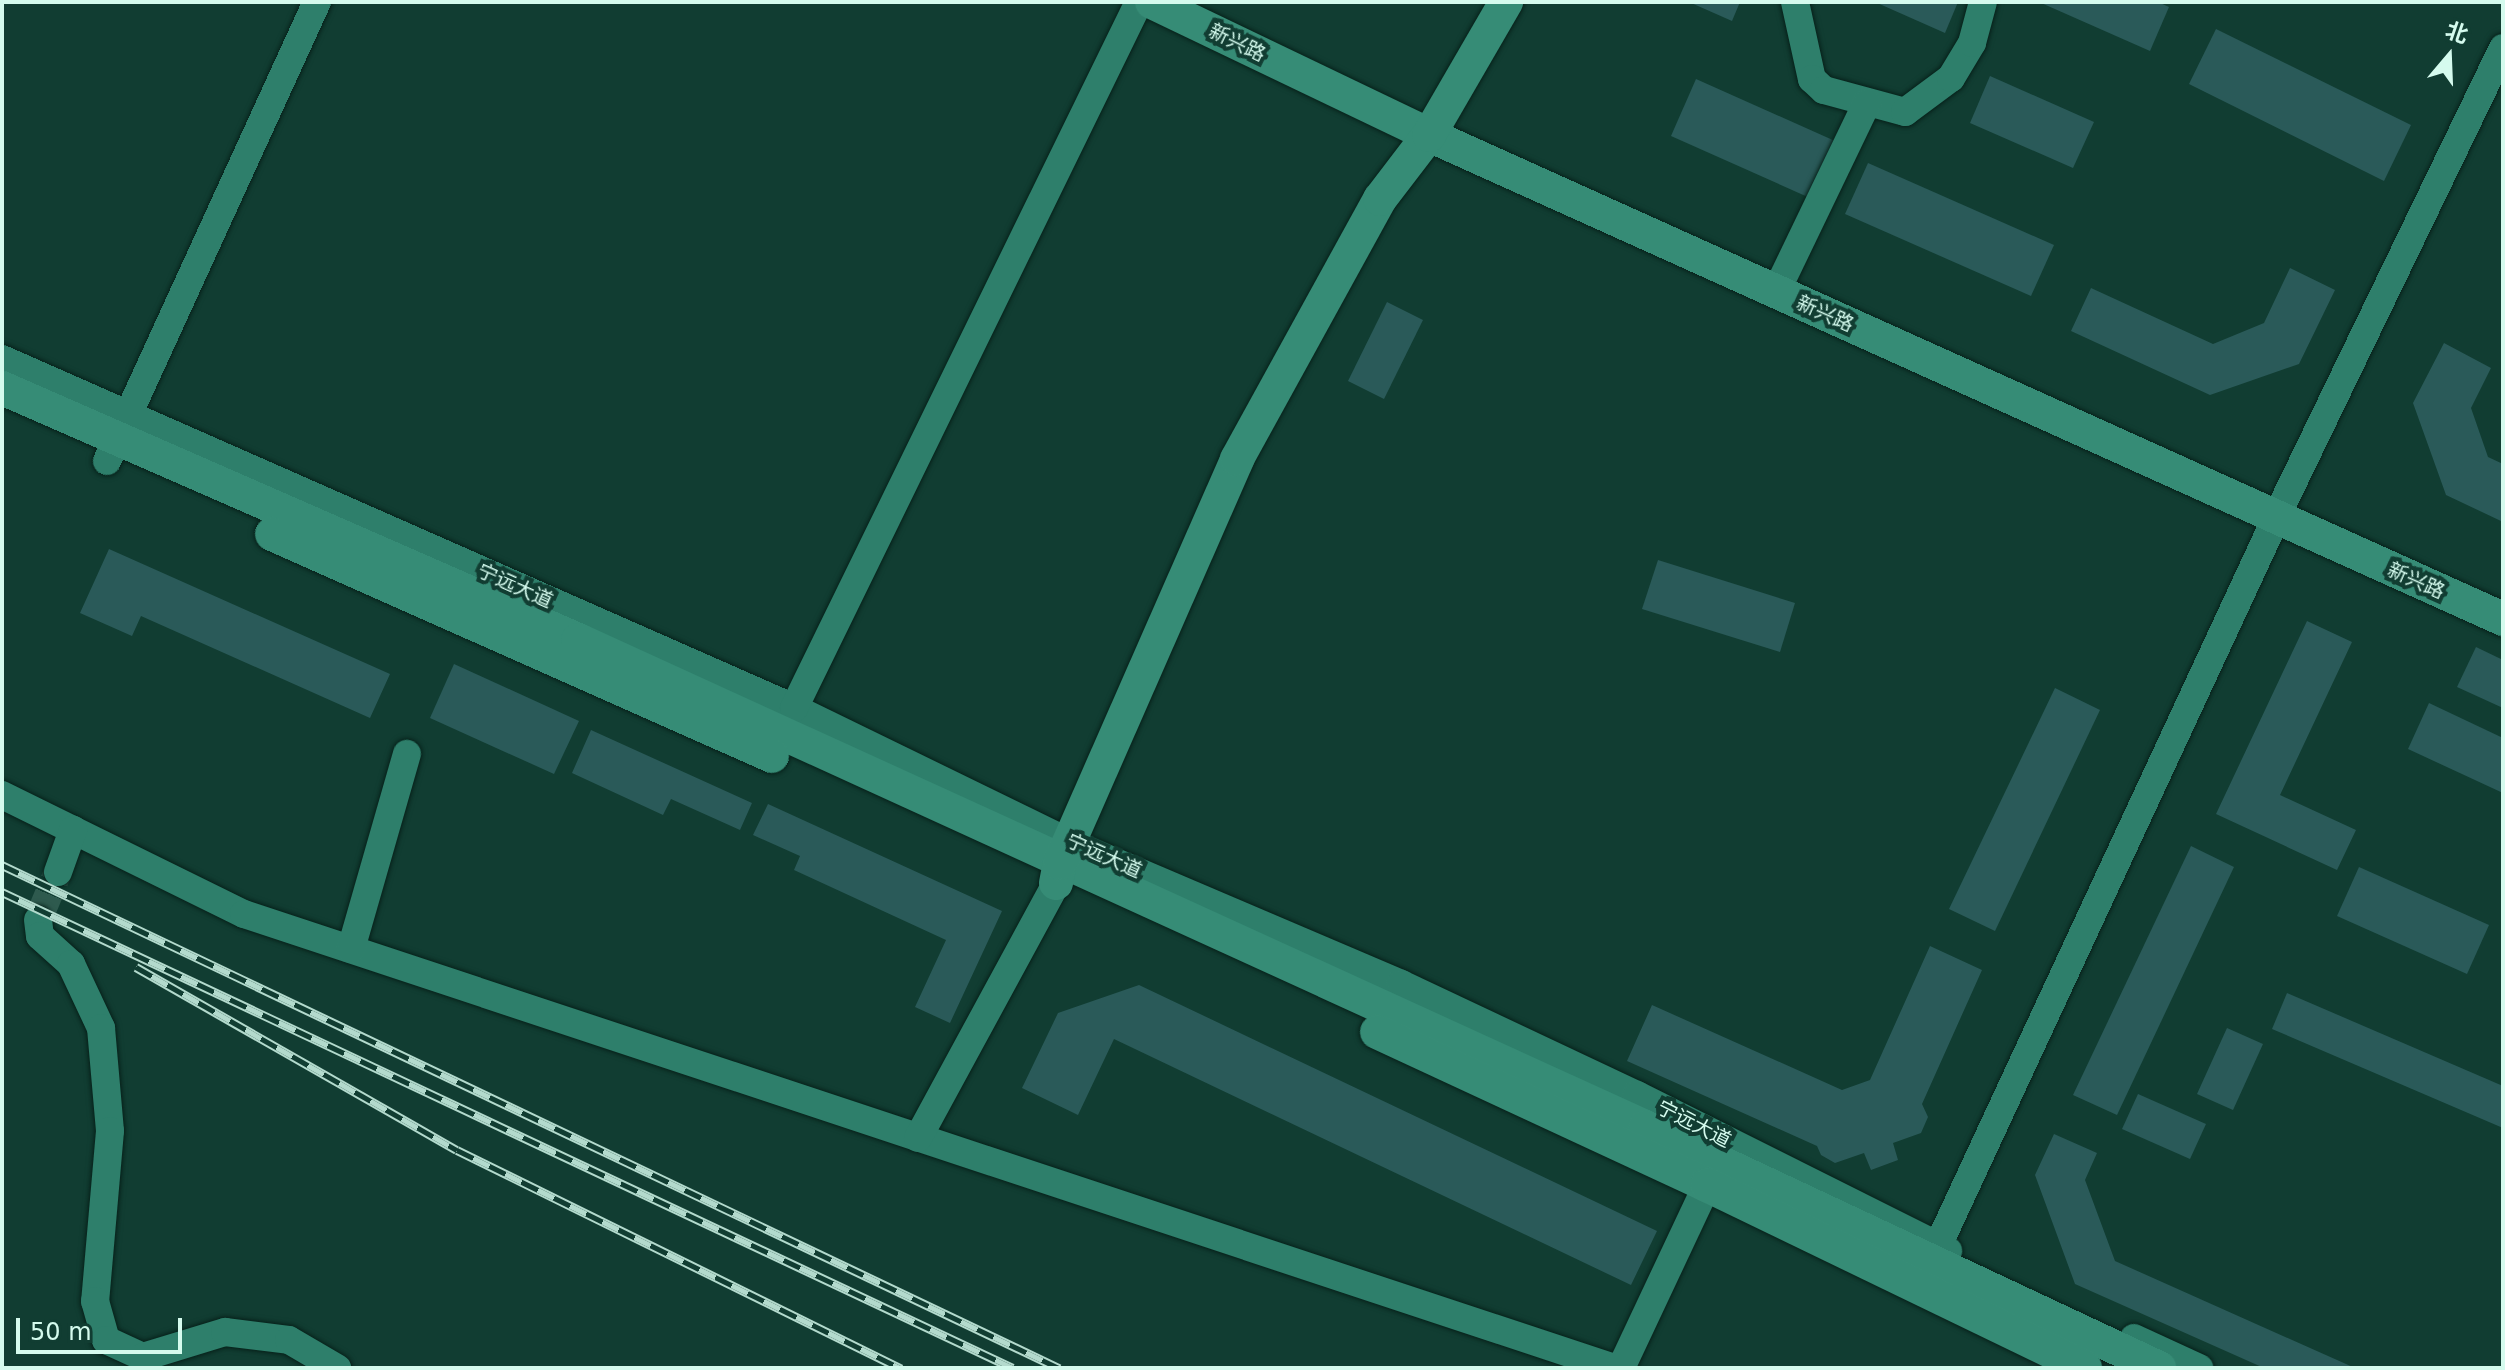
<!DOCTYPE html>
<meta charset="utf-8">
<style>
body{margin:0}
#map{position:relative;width:2505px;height:1370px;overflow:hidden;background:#113d32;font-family:"DejaVu Sans","Noto Sans SC",sans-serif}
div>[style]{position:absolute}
.building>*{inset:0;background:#2a5a59}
.minor-tunnel>*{height:28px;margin-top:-14px;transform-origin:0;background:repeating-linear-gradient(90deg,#2e5a4e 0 28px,transparent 0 42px)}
.roads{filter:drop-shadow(0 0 2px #07211a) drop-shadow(0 0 2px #07211a)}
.minor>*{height:28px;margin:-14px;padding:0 14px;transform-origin:14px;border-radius:14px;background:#2e7f6b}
.major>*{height:34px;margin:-17px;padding:0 17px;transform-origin:17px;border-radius:17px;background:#368c76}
.rail>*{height:9px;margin-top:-4.5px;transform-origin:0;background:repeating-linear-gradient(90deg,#113d32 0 18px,#b3dacd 0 36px);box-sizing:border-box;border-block:2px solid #b3dacd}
span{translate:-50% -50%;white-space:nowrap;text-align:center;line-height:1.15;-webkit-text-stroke:8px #113d32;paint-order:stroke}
.street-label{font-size:20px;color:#d5fbee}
.frame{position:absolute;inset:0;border:4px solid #d5fbee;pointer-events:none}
.north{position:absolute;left:2409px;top:16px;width:80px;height:80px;-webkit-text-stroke:6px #113d32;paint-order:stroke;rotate:19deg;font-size:22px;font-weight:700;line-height:32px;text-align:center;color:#d5fbee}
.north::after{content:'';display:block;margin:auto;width:28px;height:36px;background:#d5fbee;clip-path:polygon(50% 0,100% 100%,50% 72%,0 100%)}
.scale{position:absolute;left:16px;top:1318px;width:166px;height:36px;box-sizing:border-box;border:4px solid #d5fbee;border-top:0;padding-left:10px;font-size:24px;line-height:28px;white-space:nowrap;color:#d5fbee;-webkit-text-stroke:6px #113d32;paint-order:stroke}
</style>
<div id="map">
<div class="building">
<div style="clip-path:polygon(1689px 2px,1740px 2px,1732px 21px)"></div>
<div style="clip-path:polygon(1875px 2px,1958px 2px,1945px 33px)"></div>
<div style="clip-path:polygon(2039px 2px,2158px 2px,2169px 7px,2150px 51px)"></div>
<div style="clip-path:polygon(2216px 29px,2411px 125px,2384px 181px,2189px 84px)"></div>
<div style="clip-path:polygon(1990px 76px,2094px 122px,2073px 168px,1970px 123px)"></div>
<div style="clip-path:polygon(1696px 79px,1835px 141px,1810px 198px,1671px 136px)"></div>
<div style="clip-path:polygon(1868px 163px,2054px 245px,2031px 296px,1845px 214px)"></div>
<div style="clip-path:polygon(2290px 268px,2335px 290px,2299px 364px,2210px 395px,2071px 331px,2091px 288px,2213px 344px,2264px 323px)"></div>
<div style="clip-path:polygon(1387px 302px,1423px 320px,1384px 399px,1348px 381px)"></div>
<div style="clip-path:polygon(2444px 343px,2491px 368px,2471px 408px,2488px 457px,2503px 464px,2501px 521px,2446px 495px,2413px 403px)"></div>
<div style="clip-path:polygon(109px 549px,390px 674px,370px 718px,141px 616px,132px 636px,80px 613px)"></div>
<div style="clip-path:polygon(1658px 560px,1795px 603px,1780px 652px,1642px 609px)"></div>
<div style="clip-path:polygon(2307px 621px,2352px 642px,2280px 795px,2356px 830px,2337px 870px,2216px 814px)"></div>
<div style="clip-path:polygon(2476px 647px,2503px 660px,2503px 708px,2457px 687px)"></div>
<div style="clip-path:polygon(454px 664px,579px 721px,554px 774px,430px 718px)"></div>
<div style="clip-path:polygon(2055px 688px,2100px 710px,1995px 931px,1949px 909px)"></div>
<div style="clip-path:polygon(2429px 703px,2503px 738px,2503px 793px,2408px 749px)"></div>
<div style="clip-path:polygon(591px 730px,752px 803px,740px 830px,671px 799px,663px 815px,572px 773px)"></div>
<div style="clip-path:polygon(768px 804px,1002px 911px,950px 1023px,915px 1007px,946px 940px,794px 870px,800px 856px,753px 835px)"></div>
<div style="clip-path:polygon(2191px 846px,2234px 867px,2117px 1115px,2073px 1095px)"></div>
<div style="clip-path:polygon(2359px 867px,2489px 925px,2467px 974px,2337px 916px)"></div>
<div style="clip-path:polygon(1930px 946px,1982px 970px,1922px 1104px,1928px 1117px,1921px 1133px,1893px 1143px,1898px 1160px,1871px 1170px,1864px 1153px,1835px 1163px,1821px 1155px,1817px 1146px,1627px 1061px,1652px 1005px,1842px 1090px,1870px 1080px)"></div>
<div style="clip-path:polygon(1139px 985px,1657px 1231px,1631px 1285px,1114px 1039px,1078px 1115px,1022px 1088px,1058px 1013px)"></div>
<div style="clip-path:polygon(2287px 993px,2503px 1086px,2503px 1128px,2272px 1029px)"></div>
<div style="clip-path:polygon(2227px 1028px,2263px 1044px,2233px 1110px,2197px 1094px)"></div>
<div style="clip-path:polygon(2138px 1094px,2206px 1124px,2190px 1159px,2122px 1129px)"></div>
<div style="clip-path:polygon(2054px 1134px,2097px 1153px,2085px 1180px,2115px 1261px,2355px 1368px,2264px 1368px,2075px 1284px,2035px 1175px)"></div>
</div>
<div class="minor-tunnel">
<div style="left:38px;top:920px;width:52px;rotate:-67.4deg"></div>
</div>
<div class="roads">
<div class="minor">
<div style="left:1795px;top:2px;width:79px;rotate:77.6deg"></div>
<div style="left:1812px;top:79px;width:16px;rotate:43deg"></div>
<div style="left:1824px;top:90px;width:84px;rotate:15.2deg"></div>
<div style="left:1905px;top:112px;width:57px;rotate:-36.5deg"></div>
<div style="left:1951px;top:78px;width:41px;rotate:-59deg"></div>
<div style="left:1972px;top:43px;width:42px;rotate:-75deg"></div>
<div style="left:1776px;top:292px;width:210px;rotate:-64.3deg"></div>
<div style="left:2px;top:359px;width:865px;rotate:23.78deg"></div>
<div style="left:794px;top:708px;width:308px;rotate:26deg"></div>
<div style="left:1071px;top:843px;width:359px;rotate:23.1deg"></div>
<div style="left:1401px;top:984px;width:261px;rotate:25.2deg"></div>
<div style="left:1637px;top:1095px;width:348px;rotate:26.6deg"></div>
<div style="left:107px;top:461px;width:505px;rotate:-65.42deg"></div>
<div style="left:794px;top:708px;width:786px;rotate:-63.96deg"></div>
<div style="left:2px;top:795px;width:270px;rotate:26.2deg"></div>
<div style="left:244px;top:914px;width:1443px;rotate:18.33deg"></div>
<div style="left:58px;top:872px;width:45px;rotate:-70.3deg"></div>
<div style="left:38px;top:920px;width:16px;rotate:83deg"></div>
<div style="left:40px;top:936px;width:42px;rotate:42.1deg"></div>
<div style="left:71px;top:964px;width:71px;rotate:64.9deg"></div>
<div style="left:101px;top:1028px;width:103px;rotate:85deg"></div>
<div style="left:110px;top:1131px;width:171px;rotate:95deg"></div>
<div style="left:95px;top:1301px;width:41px;rotate:74.2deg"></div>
<div style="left:106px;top:1340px;width:41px;rotate:24.7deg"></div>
<div style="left:143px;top:1357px;width:86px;rotate:-17deg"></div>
<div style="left:225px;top:1332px;width:64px;rotate:7.1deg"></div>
<div style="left:289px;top:1340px;width:56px;rotate:30.3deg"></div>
<div style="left:351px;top:949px;width:203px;rotate:-74deg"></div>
<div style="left:918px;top:1138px;width:289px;rotate:-61.5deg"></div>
<div style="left:1930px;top:1263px;width:840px;rotate:-65.08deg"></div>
<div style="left:2284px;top:501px;width:503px;rotate:-64.2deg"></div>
<div style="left:2134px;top:1338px;width:72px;rotate:24.8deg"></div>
<div style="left:1621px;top:1368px;width:202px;rotate:-64.8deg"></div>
</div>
<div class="major">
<div style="left:1152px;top:2px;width:307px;rotate:25.6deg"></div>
<div style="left:1429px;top:135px;width:1178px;rotate:24.26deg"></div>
<div style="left:2px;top:388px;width:629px;rotate:23.63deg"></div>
<div style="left:578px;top:640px;width:1173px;rotate:24.53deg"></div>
<div style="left:1645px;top:1127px;width:568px;rotate:25.12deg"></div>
<div style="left:272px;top:534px;width:547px;rotate:23.94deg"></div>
<div style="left:1056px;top:883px;width:20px;rotate:-79deg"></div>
<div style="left:1060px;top:863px;width:441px;rotate:-66.3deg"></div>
<div style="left:1237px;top:459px;width:297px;rotate:-61.2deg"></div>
<div style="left:1380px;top:199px;width:81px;rotate:-52.6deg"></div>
<div style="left:1429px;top:135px;width:154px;rotate:-59.9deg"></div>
<div style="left:1377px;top:1032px;width:364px;rotate:24.9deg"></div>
<div style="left:1707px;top:1185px;width:420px;rotate:25.8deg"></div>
</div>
</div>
<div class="rail">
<div style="left:2px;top:865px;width:1171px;rotate:25.45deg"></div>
<div style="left:2px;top:892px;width:1117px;rotate:25.21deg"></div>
<div style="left:136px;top:967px;width:369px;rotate:29.7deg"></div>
<div style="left:457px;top:1150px;width:495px;rotate:26.2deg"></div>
</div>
<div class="street-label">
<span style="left:1237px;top:43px;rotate:26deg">新兴路</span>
<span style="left:1825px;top:314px;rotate:24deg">新兴路</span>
<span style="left:2416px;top:581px;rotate:24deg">新兴路</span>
<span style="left:515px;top:586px;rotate:24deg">宁远大道</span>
<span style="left:1104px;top:856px;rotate:24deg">宁远大道</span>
<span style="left:1694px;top:1124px;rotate:27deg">宁远大道</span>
</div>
<div class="frame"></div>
<div class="north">北</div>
<div class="scale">50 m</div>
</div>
